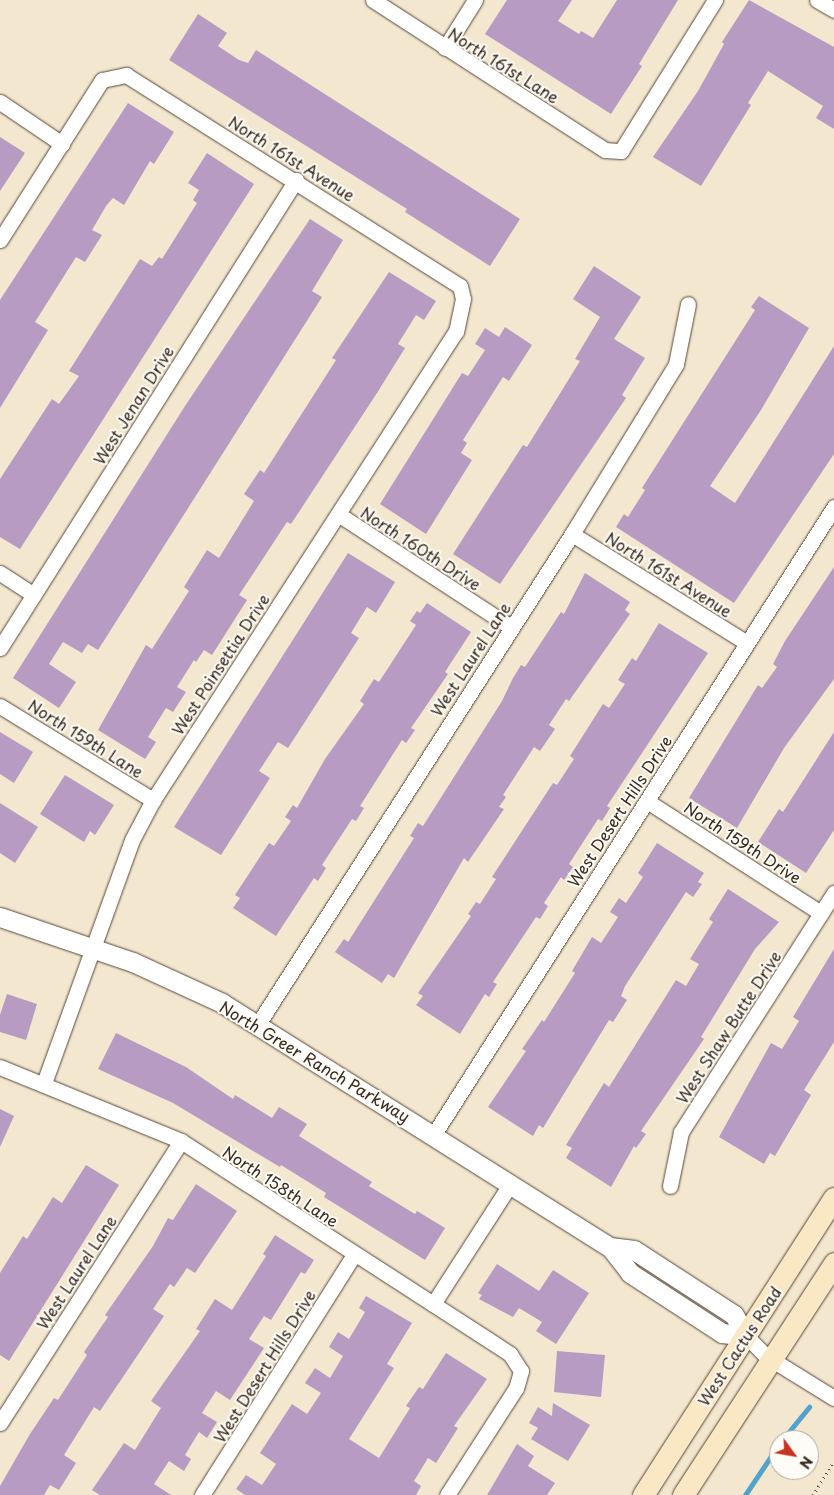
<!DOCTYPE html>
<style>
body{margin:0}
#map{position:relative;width:834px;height:1495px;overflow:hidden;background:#f3e7cf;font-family:"Playpen Sans",sans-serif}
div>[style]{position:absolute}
.stream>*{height:5px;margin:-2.5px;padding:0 2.5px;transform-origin:2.5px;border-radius:2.5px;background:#51a3cc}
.building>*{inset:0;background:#b79bc2}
.path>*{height:3px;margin-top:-1.5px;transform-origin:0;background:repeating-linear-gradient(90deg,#574639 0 1px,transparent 0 5px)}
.roads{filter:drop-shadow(0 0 1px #574639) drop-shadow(0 0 1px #574639)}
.minor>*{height:15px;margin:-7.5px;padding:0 7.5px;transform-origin:7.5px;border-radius:7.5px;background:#fff}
.tertiary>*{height:19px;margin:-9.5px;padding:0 9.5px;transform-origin:9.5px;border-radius:9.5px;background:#fff}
.secondary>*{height:21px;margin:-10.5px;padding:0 10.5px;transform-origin:10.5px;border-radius:10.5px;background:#fae7c3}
span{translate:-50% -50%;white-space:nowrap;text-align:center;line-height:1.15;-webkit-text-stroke:4px #fdfcf7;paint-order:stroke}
.street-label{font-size:16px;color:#3b2a1e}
.north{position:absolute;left:769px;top:1430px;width:50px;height:50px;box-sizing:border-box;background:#fdfcf7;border:1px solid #afa8a0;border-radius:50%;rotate:122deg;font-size:14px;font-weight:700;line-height:20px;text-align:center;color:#3b2a1e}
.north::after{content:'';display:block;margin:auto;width:18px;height:22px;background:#c8321e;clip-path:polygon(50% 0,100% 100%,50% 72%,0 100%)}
</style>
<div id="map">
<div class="stream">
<div style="left:782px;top:1440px;width:43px;rotate:-50.7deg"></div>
<div style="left:745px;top:1495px;width:61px;rotate:-56.3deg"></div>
</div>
<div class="building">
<div style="clip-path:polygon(507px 0,572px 0,558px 21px,579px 34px,581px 31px,593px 38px,617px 0,678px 0,639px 64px,642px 66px,611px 114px,485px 34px)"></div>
<div style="clip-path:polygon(749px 0,834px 47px,834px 129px,816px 118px,823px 106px,768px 71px,748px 103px,751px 105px,701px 186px,653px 157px,698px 91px,724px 44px,722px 42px)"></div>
<div style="clip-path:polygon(198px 14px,227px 33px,218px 46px,239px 60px,248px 63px,256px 50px,520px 219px,490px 266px,405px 212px,407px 209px,169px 60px)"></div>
<div style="clip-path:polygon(128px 103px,174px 132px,154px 164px,150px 161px,124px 205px,113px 198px,106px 206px,92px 230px,102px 235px,85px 262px,76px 257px,35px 322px,48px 330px,0 408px,0 300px)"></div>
<div style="clip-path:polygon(0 137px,25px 153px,0 191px)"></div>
<div style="clip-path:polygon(207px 153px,254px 184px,20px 549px,0 537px,0 479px,52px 399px,59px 404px,79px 376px,69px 371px,140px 259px,152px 266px,159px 257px,162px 259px,197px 203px,193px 200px,199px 190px,188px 183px)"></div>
<div style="clip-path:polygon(310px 219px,343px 240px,312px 291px,322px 297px,98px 650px,88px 644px,82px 653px,63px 642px,49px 664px,76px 682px,59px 708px,13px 678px,185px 406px)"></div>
<div style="clip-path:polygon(594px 266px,641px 297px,614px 339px,645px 358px,622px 395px,626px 398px,500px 584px,453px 554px,523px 445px,527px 447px,580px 361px,575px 359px,600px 317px,573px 299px)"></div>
<div style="clip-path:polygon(389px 272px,436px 301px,424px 320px,416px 315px,398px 344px,405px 348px,377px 393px,291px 524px,287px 522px,239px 595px,247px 600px,212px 655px,204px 650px,196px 662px,194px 660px,177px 687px,186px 692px,173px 712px,166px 708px,148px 737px,156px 742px,145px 759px,98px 730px,146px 645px,152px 649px,189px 591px,184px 587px,207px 550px,219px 558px,254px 501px,244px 494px,260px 470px,264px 473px,336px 360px,332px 358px)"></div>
<div style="clip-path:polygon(759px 296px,809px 328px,761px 410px,710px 486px,735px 503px,834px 346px,834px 454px,734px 603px,616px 527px,624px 514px,628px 517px,645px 490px,642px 488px,755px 310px,751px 307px)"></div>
<div style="clip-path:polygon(505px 327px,532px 345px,509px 381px,503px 377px,463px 440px,467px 443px,461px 453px,472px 460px,426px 534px,380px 504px,462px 373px,468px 376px,485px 350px,475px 344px,485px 328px,499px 337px)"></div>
<div style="clip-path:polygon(348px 553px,395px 582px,376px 613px,367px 607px,351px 633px,359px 638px,288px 748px,278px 742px,259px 771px,270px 778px,221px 855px,174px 827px)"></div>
<div style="clip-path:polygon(834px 567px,834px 679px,784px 748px,737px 828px,689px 798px,758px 685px,762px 688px,777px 667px,773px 664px,785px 641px)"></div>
<div style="clip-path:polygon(585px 573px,630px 602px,625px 610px,630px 614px,569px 701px,566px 699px,549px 725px,555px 729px,540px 751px,534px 747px,503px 795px,506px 797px,499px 807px,504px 809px,468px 862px,464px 858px,394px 978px,388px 974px,382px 983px,335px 952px,344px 939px,348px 942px,414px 838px,410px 836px,418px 823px,423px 826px,502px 701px,513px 678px,521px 665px,525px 667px,561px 612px,564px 614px)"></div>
<div style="clip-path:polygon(427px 603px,471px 632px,445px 672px,448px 674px,411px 728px,415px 730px,406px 743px,402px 740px,360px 806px,364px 808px,356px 821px,352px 819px,322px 865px,326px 868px,318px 881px,314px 878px,276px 936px,233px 908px,240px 898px,235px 895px,269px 843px,274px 846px,291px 821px,285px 817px,293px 805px,297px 808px,325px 759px,364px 704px,360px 701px,374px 679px,379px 682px,416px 625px,410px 621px,417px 611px,420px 613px)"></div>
<div style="clip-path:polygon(659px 623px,708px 653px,607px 806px,610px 808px,602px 821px,598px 819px,569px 864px,573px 867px,564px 880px,561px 877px,544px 903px,548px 906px,540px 919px,536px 917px,493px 982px,497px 984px,489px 997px,485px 994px,460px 1034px,416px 1005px,423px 996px,418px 993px,471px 916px,468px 914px,476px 902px,480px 904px,496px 879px,492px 877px,553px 783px,557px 785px,574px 759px,570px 756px,603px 704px,609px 708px,625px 684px,618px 680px,632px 658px,636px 661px)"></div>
<div style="clip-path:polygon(0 732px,33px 752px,14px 783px,0 774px)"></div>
<div style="clip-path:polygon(834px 732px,834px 830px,806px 873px,758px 842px,779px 809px,783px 812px)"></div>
<div style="clip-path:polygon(65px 775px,114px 805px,95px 835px,90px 831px,84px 842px,40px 814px)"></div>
<div style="clip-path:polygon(0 803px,38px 827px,15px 863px,0 853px)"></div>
<div style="clip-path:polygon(657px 843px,704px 873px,698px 882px,702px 884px,693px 897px,686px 892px,625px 986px,621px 996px,627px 1000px,613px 1022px,609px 1020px,543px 1128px,539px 1125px,533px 1136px,488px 1107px,526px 1051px,522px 1049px,542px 1020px,544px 1022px,575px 973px,572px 971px,592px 937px,601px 943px,618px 917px,610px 912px,619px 898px,626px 903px,643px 877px,638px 873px)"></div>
<div style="clip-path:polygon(728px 889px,779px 922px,755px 949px,701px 1037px,704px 1039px,641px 1131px,646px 1134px,636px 1148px,634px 1146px,611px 1187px,566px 1158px,572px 1148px,566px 1145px,604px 1083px,609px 1087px,676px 980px,686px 986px,699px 964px,690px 959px,713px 922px,709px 919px)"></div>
<div style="clip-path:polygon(834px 949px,834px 1042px,804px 1090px,811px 1095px,775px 1156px,770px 1153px,764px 1164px,719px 1137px,771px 1043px,782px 1049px,799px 1021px,793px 1017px)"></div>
<div style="clip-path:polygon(7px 994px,37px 1004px,26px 1040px,0 1032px,0 1015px)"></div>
<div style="clip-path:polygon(116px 1033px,186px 1067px,233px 1099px,235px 1095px,272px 1118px,279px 1107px,307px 1124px,299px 1136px,372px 1182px,369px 1186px,415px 1214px,417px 1211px,445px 1228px,425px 1260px,324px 1197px,326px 1193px,281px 1165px,280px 1167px,173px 1103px,98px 1069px)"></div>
<div style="clip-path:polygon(0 1109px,14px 1116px,0 1147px)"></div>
<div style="clip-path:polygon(86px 1165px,119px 1185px,9px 1361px,0 1355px,0 1273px,23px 1236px,27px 1239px,53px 1197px,62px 1203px)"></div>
<div style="clip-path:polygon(196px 1184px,237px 1211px,195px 1273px,187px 1268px,174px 1287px,170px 1284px,153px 1309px,164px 1316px,100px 1411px,94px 1407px,64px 1455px,76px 1463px,59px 1490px,50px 1485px,44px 1495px,0 1495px,0 1486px,30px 1434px,54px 1398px,58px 1400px,87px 1355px,84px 1352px,108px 1317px,105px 1315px,153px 1246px,168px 1218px,173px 1220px)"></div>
<div style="clip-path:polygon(275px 1235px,314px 1260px,305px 1274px,301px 1272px,271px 1320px,264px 1316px,249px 1339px,264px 1348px,230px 1400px,216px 1391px,202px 1413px,217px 1422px,207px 1438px,199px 1432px,185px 1455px,191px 1459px,184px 1471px,169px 1461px,154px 1484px,171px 1495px,100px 1495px,92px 1490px,124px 1443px,135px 1450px,161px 1408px,151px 1401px,200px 1331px,196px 1329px,215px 1299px,232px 1310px,266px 1256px,263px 1254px)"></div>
<div style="clip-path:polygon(497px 1264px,539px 1291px,553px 1270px,589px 1293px,556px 1344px,536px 1331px,542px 1322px,519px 1308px,513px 1317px,479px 1299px,482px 1295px,478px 1293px)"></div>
<div style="clip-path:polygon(366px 1296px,412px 1323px,387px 1364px,394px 1368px,349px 1439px,379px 1458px,410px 1408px,406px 1406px,419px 1387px,423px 1389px,446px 1353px,487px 1379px,454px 1426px,458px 1428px,436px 1463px,428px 1458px,414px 1481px,421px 1486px,416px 1495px,245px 1495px,236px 1489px,246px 1475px,262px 1485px,276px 1464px,260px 1453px,292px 1404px,307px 1414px,321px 1393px,305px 1383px,315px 1368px,330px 1378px,343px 1356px,329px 1347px,338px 1332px,349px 1339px,365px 1312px,359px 1308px)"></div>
<div style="clip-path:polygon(557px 1351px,605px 1355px,601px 1397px,554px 1392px)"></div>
<div style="clip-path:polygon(553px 1403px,590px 1425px,568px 1461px,531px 1439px,538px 1428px,529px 1423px,538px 1407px,552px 1416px)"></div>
<div style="clip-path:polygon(517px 1444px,534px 1456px,528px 1466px,555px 1483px,547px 1495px,487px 1495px)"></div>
</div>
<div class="path">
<div style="left:813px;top:1495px;width:40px;rotate:-58deg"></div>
</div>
<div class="roads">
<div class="minor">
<div style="left:373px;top:0;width:276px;rotate:32.9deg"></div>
<div style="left:605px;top:150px;width:16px;rotate:4deg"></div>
<div style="left:621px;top:151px;width:178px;rotate:-58.1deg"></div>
<div style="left:817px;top:0;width:20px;rotate:30deg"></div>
<div style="left:445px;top:48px;width:57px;rotate:-58deg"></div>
<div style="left:0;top:102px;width:75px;rotate:34.1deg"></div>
<div style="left:0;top:240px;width:190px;rotate:-57.5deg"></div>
<div style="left:102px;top:80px;width:25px;rotate:-12deg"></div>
<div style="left:126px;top:75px;width:395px;rotate:32.3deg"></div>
<div style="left:460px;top:286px;width:13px;rotate:77deg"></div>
<div style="left:463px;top:299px;width:33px;rotate:102deg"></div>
<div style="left:456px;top:331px;width:558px;rotate:122.86deg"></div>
<div style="left:153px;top:800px;width:45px;rotate:117.7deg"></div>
<div style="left:132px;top:840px;width:258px;rotate:109.9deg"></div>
<div style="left:338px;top:514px;width:207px;rotate:33.2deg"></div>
<div style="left:572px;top:534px;width:206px;rotate:31.9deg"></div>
<div style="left:0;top:573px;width:40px;rotate:32.9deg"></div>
<div style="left:0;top:648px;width:554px;rotate:-57.69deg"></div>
<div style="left:0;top:706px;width:180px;rotate:31.6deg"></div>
<div style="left:647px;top:801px;width:207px;rotate:32.8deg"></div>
<div style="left:258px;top:1024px;width:582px;rotate:-57.35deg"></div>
<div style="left:572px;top:534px;width:199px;rotate:-58.5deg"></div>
<div style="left:676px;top:364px;width:61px;rotate:-78.7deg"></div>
<div style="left:0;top:1067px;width:196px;rotate:22.2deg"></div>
<div style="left:181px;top:1141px;width:392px;rotate:32.9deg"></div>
<div style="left:510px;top:1354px;width:20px;rotate:57deg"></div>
<div style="left:521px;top:1371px;width:18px;rotate:106deg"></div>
<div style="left:516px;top:1388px;width:127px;rotate:122.8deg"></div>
<div style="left:434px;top:1134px;width:744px;rotate:-57.46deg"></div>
<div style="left:670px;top:1186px;width:55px;rotate:-78.5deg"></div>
<div style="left:681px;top:1132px;width:284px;rotate:-57.4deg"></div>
<div style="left:433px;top:1304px;width:144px;rotate:-57.2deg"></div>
<div style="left:746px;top:1336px;width:28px;rotate:45deg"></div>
<div style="left:766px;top:1356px;width:80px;rotate:31.7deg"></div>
<div style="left:0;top:1423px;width:335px;rotate:-57.3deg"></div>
<div style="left:202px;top:1495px;width:284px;rotate:-57.7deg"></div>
</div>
<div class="tertiary">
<div style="left:0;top:917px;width:140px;rotate:18.7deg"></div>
<div style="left:133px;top:962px;width:98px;rotate:24.7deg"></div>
<div style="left:222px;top:1003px;width:458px;rotate:32.2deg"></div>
<div style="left:610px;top:1247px;width:33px;rotate:52deg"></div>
<div style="left:630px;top:1273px;width:110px;rotate:33.1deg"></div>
<div style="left:722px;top:1333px;width:24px;rotate:7deg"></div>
<div style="left:610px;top:1247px;width:24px;rotate:7deg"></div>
<div style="left:634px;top:1250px;width:119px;rotate:33deg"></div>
<div style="left:734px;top:1315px;width:24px;rotate:60deg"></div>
</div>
<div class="secondary">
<div style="left:643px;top:1495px;width:353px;rotate:-57.3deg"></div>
<div style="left:683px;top:1495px;width:277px;rotate:-56.9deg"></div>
</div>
</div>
<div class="street-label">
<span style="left:504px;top:65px;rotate:32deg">North 161st Lane</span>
<span style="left:292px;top:158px;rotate:32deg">North 161st Avenue</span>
<span style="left:133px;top:405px;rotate:-58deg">West Jenan Drive</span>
<span style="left:421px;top:548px;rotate:33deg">North 160th Drive</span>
<span style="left:669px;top:574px;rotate:32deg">North 161st Avenue</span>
<span style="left:470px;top:659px;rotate:-57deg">West Laurel Lane</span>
<span style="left:220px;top:664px;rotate:-57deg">West Poinsettia Drive</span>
<span style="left:86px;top:738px;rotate:32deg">North 159th Lane</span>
<span style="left:619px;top:811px;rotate:-57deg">West Desert Hills Drive</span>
<span style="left:743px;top:842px;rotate:33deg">North 159th Drive</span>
<span style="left:728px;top:1027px;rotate:-57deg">West Shaw Butte Drive</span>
<span style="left:315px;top:1061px;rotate:31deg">North Greer Ranch Parkway</span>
<span style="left:281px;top:1186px;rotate:33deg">North 158th Lane</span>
<span style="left:76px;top:1272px;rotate:-57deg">West Laurel Lane</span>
<span style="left:739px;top:1346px;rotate:-57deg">West Cactus Road</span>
<span style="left:264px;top:1366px;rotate:-58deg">West Desert Hills Drive</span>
</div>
<div class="north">N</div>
</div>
